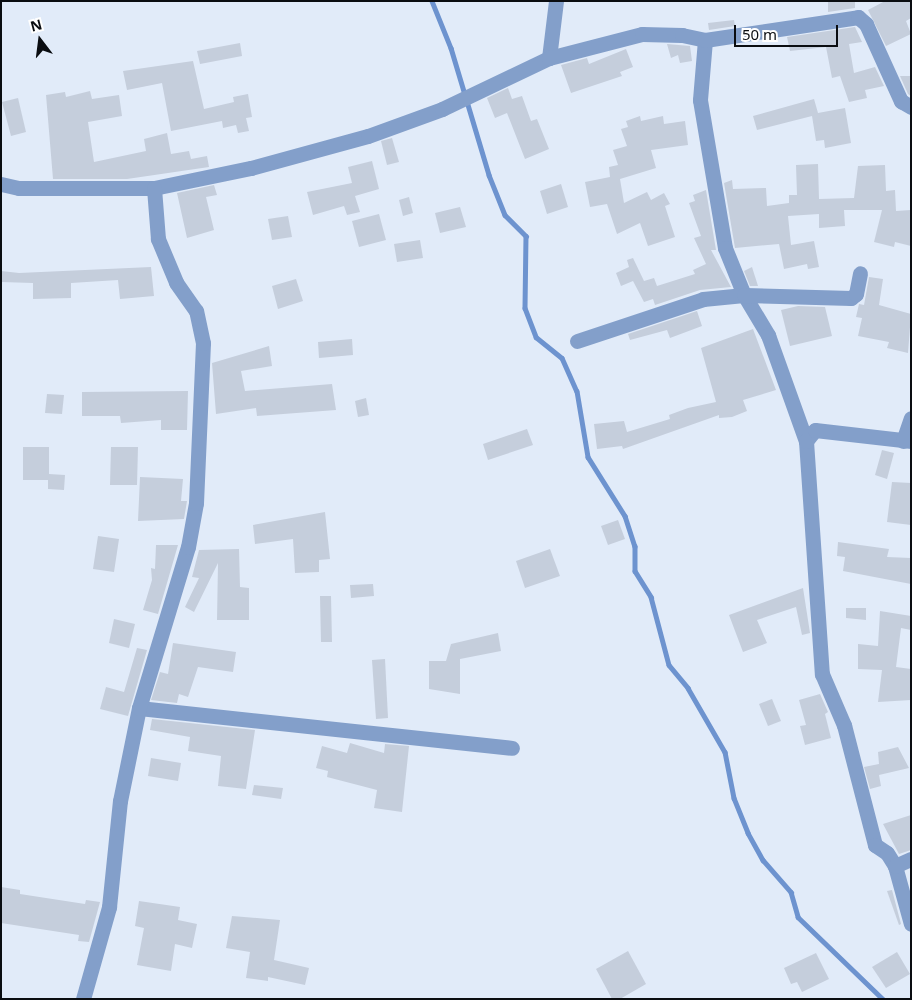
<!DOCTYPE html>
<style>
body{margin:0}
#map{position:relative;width:912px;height:1000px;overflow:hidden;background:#e1ebf9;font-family:"Noto Sans",sans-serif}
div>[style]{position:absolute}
.stream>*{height:4.5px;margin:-2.25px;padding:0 2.25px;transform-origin:2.25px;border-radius:2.25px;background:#6d93cf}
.building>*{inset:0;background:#c5cedc}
.street>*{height:15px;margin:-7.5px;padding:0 7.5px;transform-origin:7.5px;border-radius:7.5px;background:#839fca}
span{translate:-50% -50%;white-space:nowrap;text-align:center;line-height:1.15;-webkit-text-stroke:4px #fff;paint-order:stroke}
.frame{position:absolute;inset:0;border:2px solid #0a0d11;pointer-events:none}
.north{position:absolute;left:15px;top:15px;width:50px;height:50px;-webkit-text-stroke:4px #fff;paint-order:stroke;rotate:345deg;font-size:14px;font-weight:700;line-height:20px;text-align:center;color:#0a0d11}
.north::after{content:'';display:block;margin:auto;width:18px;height:22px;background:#0a0d11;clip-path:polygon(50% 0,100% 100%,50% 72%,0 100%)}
.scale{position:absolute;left:734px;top:25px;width:104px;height:22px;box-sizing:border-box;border:2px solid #0a0d11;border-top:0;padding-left:6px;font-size:15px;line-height:18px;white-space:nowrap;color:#0a0d11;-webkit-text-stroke:4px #fff;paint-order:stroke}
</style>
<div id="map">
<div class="stream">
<div style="left:432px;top:1px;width:51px;rotate:68deg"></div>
<div style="left:451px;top:48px;width:133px;rotate:73.3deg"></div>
<div style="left:489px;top:175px;width:43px;rotate:68.2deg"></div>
<div style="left:505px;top:215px;width:30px;rotate:45deg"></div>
<div style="left:526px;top:236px;width:72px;rotate:90.8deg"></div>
<div style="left:525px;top:308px;width:31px;rotate:69deg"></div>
<div style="left:536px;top:337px;width:33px;rotate:39deg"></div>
<div style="left:562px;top:358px;width:36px;rotate:66deg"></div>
<div style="left:577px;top:391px;width:67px;rotate:80.5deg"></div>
<div style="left:588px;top:457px;width:70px;rotate:57.9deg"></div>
<div style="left:625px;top:516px;width:32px;rotate:72deg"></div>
<div style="left:635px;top:546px;width:25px;rotate:90deg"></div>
<div style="left:635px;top:571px;width:31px;rotate:58deg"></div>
<div style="left:651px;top:597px;width:70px;rotate:75.2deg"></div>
<div style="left:669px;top:665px;width:30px;rotate:50deg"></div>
<div style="left:688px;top:688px;width:74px;rotate:60deg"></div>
<div style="left:725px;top:752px;width:47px;rotate:78.9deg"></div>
<div style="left:734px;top:798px;width:38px;rotate:68deg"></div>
<div style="left:748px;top:833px;width:31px;rotate:61deg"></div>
<div style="left:763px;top:860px;width:43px;rotate:48.8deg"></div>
<div style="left:791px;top:892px;width:26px;rotate:74deg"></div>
<div style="left:798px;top:917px;width:118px;rotate:44deg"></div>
</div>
<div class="building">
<div style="clip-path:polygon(828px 1px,855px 1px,855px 8px,828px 12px)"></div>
<div style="clip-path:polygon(885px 1px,911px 1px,911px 18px,906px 21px,911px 34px,886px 46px,868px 10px)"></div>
<div style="clip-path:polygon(734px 20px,735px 26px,709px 30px,708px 23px)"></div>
<div style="clip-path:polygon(855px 27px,862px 42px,849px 44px,854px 73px,875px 67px,884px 86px,865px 90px,867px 98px,849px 102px,840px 76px,832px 78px,826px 47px,790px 51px,787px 37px)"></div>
<div style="clip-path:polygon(240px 43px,242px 56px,200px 64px,197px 51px)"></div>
<div style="clip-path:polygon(667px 44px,690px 46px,692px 61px,680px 63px,678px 55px,671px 58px)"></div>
<div style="clip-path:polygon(626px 49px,633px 67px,620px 72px,622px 76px,571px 93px,561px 65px,587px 58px,589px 64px)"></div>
<div style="clip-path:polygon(193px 61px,204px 109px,234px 102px,233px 97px,248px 94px,252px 117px,246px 118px,249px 131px,238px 133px,236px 125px,223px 128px,222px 121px,171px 131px,162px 83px,127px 90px,123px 71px)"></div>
<div style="clip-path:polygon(900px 76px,911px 76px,911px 96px,908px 94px)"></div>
<div style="clip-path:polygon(508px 88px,512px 99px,522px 96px,531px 121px,537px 119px,549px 149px,525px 159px,507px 113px,495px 118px,487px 98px)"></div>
<div style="clip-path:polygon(90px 91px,92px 99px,119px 95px,122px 116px,88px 122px,94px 162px,146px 151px,144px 139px,167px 133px,171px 154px,189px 151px,191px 159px,207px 156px,209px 167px,127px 179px,53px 179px,46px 95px,65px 92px,66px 97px)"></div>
<div style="clip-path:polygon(18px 98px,26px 132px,11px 136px,2px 102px)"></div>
<div style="clip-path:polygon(814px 99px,818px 113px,845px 108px,851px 143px,825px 148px,824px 140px,816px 141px,812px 116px,757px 130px,753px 116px)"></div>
<div style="clip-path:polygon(640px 116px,641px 121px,663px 116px,664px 124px,685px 121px,688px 145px,651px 150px,656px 168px,620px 179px,624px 203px,647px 192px,651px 200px,664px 193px,670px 204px,665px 206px,675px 237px,648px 246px,640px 223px,617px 234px,607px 204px,590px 207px,585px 182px,610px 177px,609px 167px,618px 165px,613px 150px,627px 146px,621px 129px,628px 127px,626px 121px)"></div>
<div style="clip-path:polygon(392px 138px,399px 162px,387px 165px,381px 141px)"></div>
<div style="clip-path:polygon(372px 161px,379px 189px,355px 196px,360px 212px,347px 215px,344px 206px,313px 215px,307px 192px,352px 183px,348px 167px)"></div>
<div style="clip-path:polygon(818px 164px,819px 199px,854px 198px,858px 166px,885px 165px,886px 191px,895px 190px,896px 211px,911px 210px,911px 246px,895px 242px,894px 247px,874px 242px,882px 210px,844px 210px,845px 226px,819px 228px,819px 214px,788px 216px,791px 245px,814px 241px,819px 267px,808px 269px,807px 264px,784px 269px,779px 244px,735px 248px,724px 183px,732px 180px,733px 189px,766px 188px,767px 206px,789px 203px,789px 195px,797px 195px,796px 165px)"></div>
<div style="clip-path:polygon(561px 184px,568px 207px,547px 214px,540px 191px)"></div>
<div style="clip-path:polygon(214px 185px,217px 195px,206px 197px,214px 230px,187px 238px,177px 193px)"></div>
<div style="clip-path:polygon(706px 190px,716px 250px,711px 250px,731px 287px,700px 290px,655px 305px,653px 299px,644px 302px,633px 281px,621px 286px,616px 273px,629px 267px,627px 260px,633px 258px,644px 281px,654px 278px,657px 286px,695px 274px,693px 270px,706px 264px,694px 238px,701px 236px,689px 203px,695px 201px,693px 195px)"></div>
<div style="clip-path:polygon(409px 197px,413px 213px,403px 216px,399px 200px)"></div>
<div style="clip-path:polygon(460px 207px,466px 227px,440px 233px,435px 213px)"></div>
<div style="clip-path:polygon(379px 214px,386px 240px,359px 247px,352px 221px)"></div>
<div style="clip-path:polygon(288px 216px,292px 237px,272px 240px,268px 219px)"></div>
<div style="clip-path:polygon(420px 240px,423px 258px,397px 262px,394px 244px)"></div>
<div style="clip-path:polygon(151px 267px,154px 296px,120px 299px,118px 280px,71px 283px,71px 298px,33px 299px,33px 283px,1px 282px,1px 271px,19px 273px)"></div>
<div style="clip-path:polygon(752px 267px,758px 286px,750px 286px,744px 271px)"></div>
<div style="clip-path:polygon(869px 277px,883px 279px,879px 305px,911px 314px,908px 353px,887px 348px,889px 342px,858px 336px,862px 318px,856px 317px,859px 304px,864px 305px)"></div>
<div style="clip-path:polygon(296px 279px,303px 301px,278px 309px,272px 286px)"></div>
<div style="clip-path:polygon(798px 306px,825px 307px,832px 336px,790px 346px,781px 310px)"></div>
<div style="clip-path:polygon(697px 311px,702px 326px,670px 338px,667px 330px,630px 340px,628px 334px)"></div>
<div style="clip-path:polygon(753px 329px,776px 390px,743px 400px,747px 411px,732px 417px,719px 418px,719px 415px,623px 449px,622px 446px,597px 449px,594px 424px,624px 421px,627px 432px,670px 419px,669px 415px,688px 408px,716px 402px,701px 348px)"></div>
<div style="clip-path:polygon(352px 339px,353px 355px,319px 358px,318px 342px)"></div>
<div style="clip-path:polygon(269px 346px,272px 366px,241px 371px,245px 391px,332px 384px,336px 410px,257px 416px,256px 408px,216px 414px,212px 363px)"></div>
<div style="clip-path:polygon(188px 391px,187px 430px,161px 430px,161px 420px,121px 423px,120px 416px,82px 416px,82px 392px)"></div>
<div style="clip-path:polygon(47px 394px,64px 395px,62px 414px,45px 413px)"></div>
<div style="clip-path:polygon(366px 398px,369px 415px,358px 417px,355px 401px)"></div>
<div style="clip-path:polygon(527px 429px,533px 445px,488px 460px,483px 444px)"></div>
<div style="clip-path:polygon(23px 447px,49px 447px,49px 474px,65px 475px,64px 490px,48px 489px,48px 480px,23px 480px)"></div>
<div style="clip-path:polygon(111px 447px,138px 447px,137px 485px,110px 485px)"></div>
<div style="clip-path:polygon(882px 450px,894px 453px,887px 479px,875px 475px)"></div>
<div style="clip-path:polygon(140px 477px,183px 479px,181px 501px,187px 501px,184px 519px,138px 521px)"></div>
<div style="clip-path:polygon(892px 482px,911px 483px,911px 525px,887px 522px)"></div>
<div style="clip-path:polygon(325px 512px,330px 559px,319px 560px,319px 572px,295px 573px,293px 539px,255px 544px,253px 525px)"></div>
<div style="clip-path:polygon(618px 520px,625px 539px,608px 545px,601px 526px)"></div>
<div style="clip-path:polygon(98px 536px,119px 539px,114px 572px,93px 569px)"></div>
<div style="clip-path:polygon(838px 542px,889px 549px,887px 557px,911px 558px,911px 584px,843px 571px,845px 557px,837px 556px)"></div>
<div style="clip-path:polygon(156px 545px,178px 545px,158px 614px,143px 610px,152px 580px,151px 568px,155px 569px)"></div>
<div style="clip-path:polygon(239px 549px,240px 587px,249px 588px,249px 620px,217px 620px,218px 563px,194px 612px,185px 607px,199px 578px,192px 577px,199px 550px)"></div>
<div style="clip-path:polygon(550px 549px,560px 576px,525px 588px,516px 561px)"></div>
<div style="clip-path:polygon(373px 584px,374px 596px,351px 598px,350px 585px)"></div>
<div style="clip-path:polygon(803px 588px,810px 633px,802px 635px,796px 607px,757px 620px,767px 643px,743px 652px,729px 615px)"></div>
<div style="clip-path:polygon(320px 596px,331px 596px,332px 642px,321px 642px)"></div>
<div style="clip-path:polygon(846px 608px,866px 608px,866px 620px,846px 618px)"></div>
<div style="clip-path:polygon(880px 611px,911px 616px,911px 630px,901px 628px,896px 667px,911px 669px,911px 700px,878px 702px,882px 670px,858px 669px,858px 644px,878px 646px)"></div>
<div style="clip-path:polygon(114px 619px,135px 624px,129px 648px,109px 643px)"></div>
<div style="clip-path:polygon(498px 633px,501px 651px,460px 659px,460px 694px,429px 689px,429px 661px,446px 661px,451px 644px)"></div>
<div style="clip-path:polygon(173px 643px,236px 652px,233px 672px,198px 667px,188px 697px,179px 694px,177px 703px,151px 700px,160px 672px,168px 674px)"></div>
<div style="clip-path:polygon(137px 648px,147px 650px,128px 716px,100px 709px,106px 687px,124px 692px)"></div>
<div style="clip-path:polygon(385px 659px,388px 718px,376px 719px,372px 660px)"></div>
<div style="clip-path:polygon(820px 694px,828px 712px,825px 714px,831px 738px,805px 745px,800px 726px,806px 725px,799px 700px)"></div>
<div style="clip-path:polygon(772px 699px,781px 721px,768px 726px,759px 704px)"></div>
<div style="clip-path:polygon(152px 719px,255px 730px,246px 789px,218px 786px,221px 756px,188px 751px,190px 737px,150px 730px)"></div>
<div style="clip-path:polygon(350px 743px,384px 753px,385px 744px,409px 746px,402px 812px,374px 808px,377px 790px,327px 777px,328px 771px,316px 768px,322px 746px,347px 753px)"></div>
<div style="clip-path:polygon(898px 747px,909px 768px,879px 775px,881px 786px,870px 789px,864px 767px,879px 764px,878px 752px)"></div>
<div style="clip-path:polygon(151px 758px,181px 763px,178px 781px,148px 776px)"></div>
<div style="clip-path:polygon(254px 785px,283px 788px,281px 799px,252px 795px)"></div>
<div style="clip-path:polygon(911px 815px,911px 850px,899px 854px,883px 824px)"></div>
<div style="clip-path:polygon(1px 887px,20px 890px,20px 894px,85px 904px,86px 900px,100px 902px,89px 942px,78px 941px,79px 935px,1px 923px)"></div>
<div style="clip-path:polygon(892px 890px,901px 924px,899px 925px,887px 891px)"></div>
<div style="clip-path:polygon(139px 901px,180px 907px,178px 920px,197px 924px,192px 948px,175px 944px,171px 971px,137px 965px,144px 928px,135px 926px)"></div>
<div style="clip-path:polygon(232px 916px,280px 920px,274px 960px,309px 968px,305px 985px,268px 977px,268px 981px,246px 978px,250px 952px,226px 948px)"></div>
<div style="clip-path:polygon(628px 951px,646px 984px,620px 999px,612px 999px,596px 969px)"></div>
<div style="clip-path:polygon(897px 952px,910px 974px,886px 988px,872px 967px)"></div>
<div style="clip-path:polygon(816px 953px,829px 979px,802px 992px,797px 982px,791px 984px,784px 968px)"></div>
</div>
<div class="street">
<div style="left:705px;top:40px;width:60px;rotate:94.8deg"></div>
<div style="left:700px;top:100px;width:150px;rotate:80.4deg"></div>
<div style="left:725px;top:248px;width:51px;rotate:68deg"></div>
<div style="left:744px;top:295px;width:47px;rotate:59deg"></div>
<div style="left:768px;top:335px;width:113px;rotate:70.3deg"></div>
<div style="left:806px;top:441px;width:234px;rotate:86.1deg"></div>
<div style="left:822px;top:674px;width:56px;rotate:66.7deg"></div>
<div style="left:844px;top:725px;width:124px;rotate:75.5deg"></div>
<div style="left:875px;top:845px;width:14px;rotate:34deg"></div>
<div style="left:887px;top:853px;width:15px;rotate:58deg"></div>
<div style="left:895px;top:866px;width:60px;rotate:74.6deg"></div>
<div style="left:549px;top:58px;width:57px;rotate:-83deg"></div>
<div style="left:1px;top:184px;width:18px;rotate:13deg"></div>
<div style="left:19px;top:188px;width:135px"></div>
<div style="left:154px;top:188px;width:99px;rotate:-11.7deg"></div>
<div style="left:251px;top:168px;width:121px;rotate:-15.3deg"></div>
<div style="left:368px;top:136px;width:79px;rotate:-20deg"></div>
<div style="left:442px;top:109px;width:119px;rotate:-25.5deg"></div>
<div style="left:549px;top:58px;width:96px;rotate:-14.5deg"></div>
<div style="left:642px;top:34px;width:40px;rotate:1.4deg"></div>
<div style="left:682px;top:35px;width:24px;rotate:12deg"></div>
<div style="left:705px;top:40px;width:155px;rotate:-8.5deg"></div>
<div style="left:858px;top:17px;width:11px;rotate:41deg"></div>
<div style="left:866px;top:24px;width:85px;rotate:65.6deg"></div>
<div style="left:901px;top:101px;width:12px;rotate:31deg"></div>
<div style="left:577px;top:341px;width:133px;rotate:-18.4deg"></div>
<div style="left:703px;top:299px;width:41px;rotate:-5.6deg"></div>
<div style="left:744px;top:295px;width:107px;rotate:1.6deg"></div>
<div style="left:851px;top:298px;width:6px;rotate:-39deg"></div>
<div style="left:856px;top:294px;width:21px;rotate:-79deg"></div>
<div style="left:806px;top:441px;width:14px;rotate:-51deg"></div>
<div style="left:815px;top:430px;width:97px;rotate:6.5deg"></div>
<div style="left:903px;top:441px;width:24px;rotate:-71deg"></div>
<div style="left:139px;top:708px;width:375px;rotate:6.1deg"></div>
<div style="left:895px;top:866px;width:17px;rotate:-24deg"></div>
<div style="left:83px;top:999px;width:96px;rotate:-74.2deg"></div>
<div style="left:109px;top:907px;width:107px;rotate:-84.1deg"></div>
<div style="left:120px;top:801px;width:95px;rotate:-78.5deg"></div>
<div style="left:139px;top:708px;width:168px;rotate:-73.1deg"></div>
<div style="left:188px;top:547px;width:45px;rotate:-79.7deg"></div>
<div style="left:196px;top:503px;width:160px;rotate:-87.5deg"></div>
<div style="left:203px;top:343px;width:33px;rotate:-102deg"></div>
<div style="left:196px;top:311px;width:35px;rotate:-125deg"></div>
<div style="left:176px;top:282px;width:47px;rotate:-112.7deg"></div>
<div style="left:158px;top:239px;width:51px;rotate:-94.5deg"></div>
</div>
<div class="frame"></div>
<div class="north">N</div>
<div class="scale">50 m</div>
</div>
